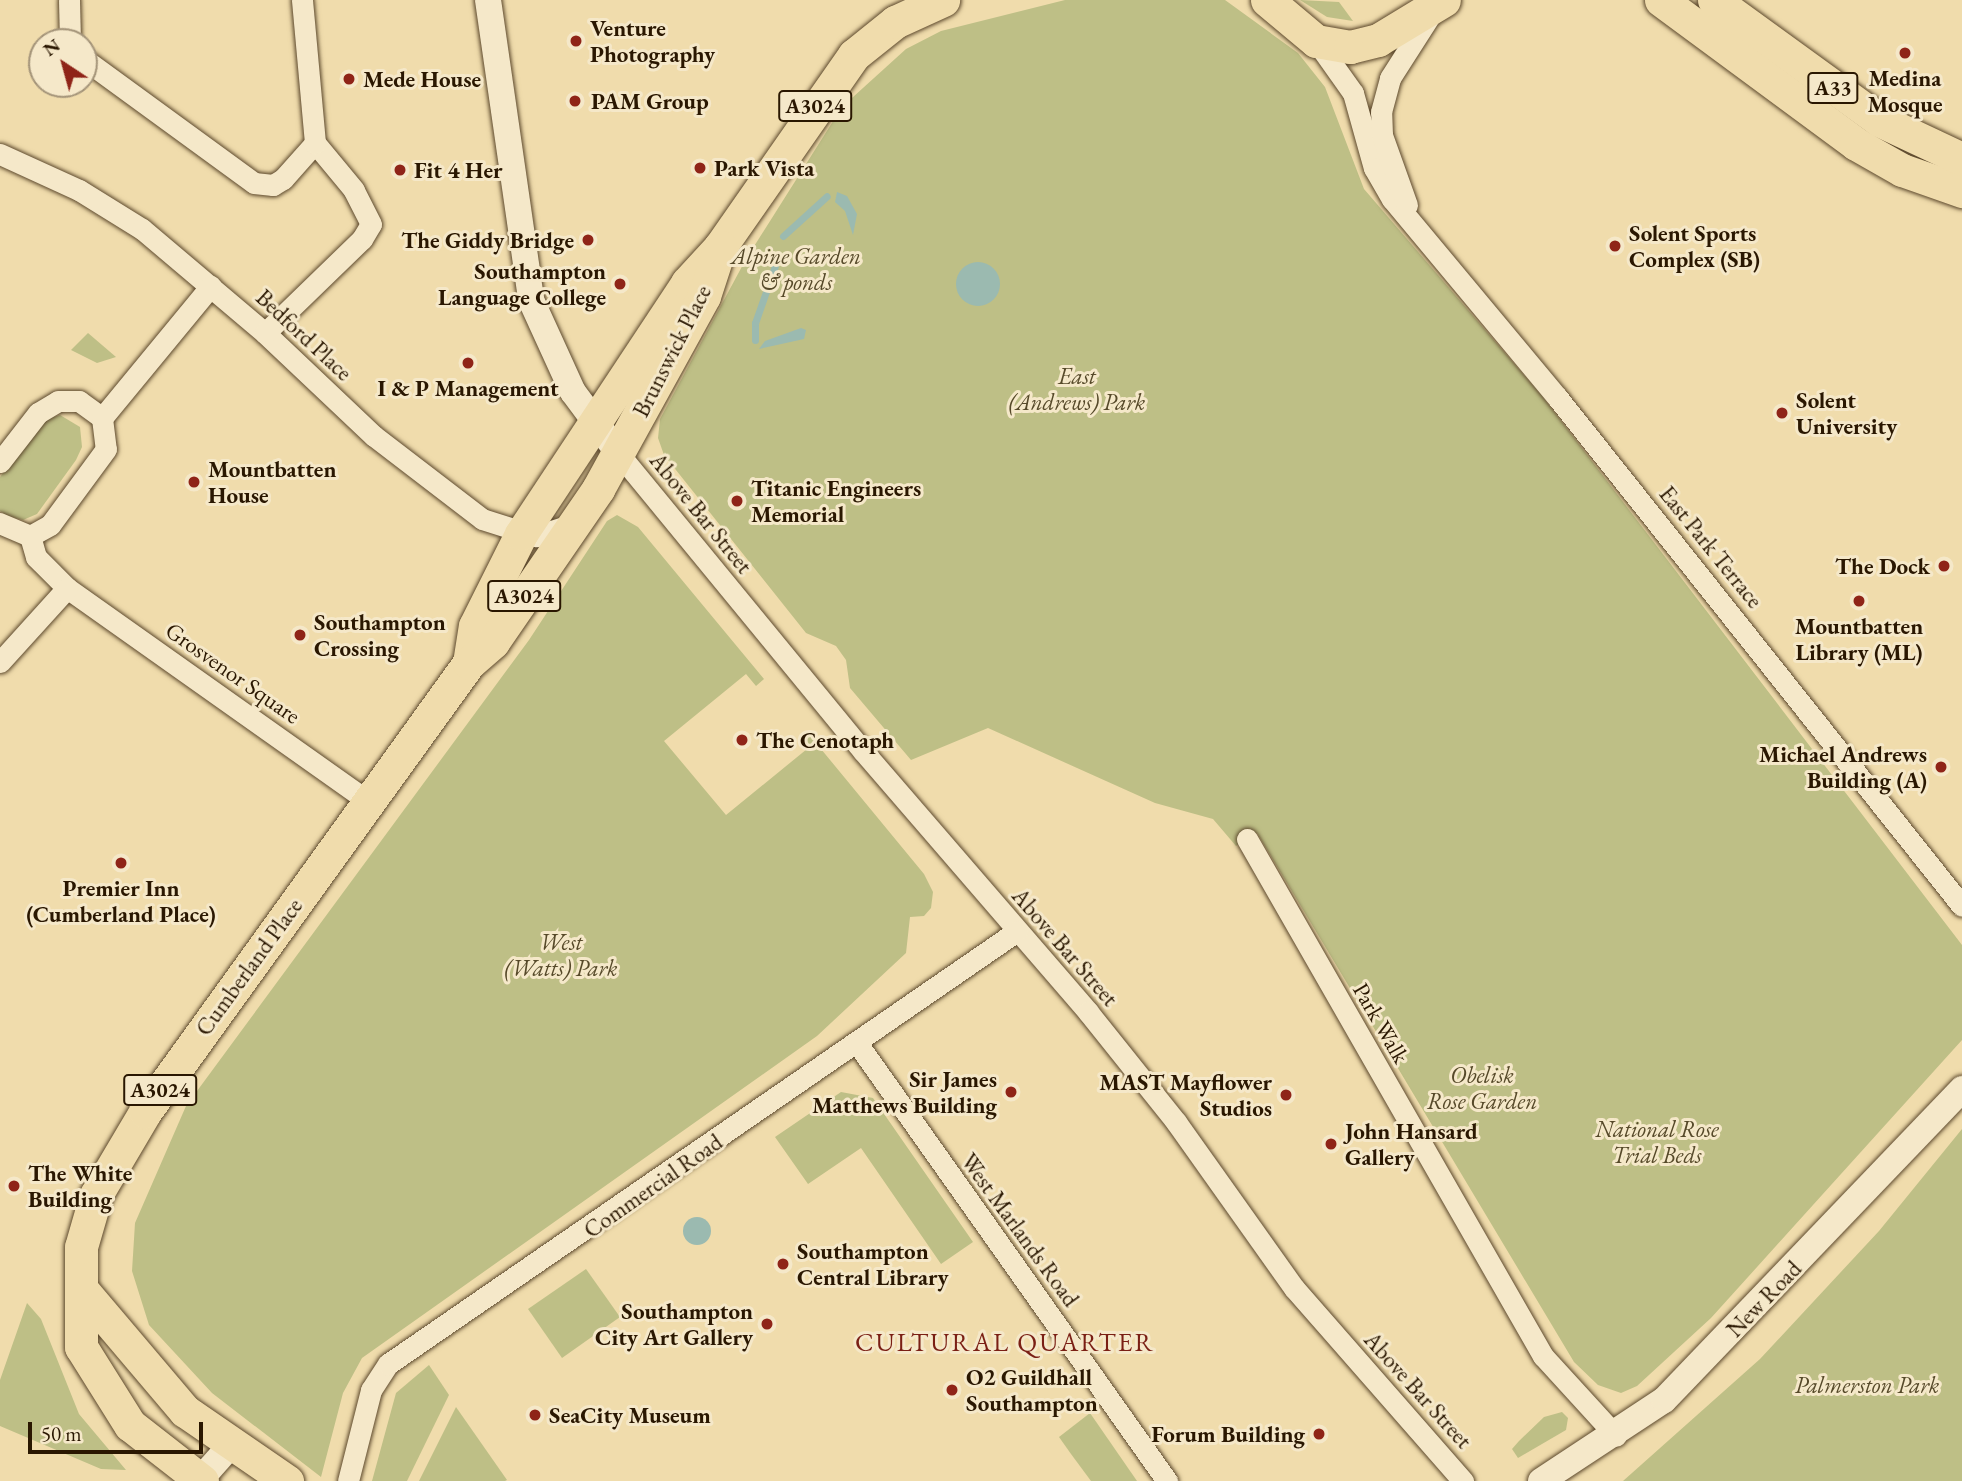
<!DOCTYPE html>
<style>
body{margin:0}
#map{position:relative;width:1962px;height:1481px;overflow:hidden;background:#f0dcac;font-family:"EB Garamond",serif}
div>[style]{position:absolute}
.green>*{inset:0;background:#bebf86}
.water>*{inset:0;background:#9bbab0}
.round{border-radius:50%}
.stream>*{height:7px;margin:-3.5px;padding:0 3.5px;transform-origin:3.5px;border-radius:3.5px;background:#9bbab0}
.roads{filter:drop-shadow(0 0 2px #5c482c) drop-shadow(0 0 2px #5c482c)}
.minor>*{height:21px;margin:-10.5px;padding:0 10.5px;transform-origin:10.5px;border-radius:10.5px;background:#f5e8c9}
.tertiary>*{height:26px;margin:-13px;padding:0 13px;transform-origin:13px;border-radius:13px;background:#f5e8c9}
.primary>*{height:33px;margin:-16.5px;padding:0 16.5px;transform-origin:16.5px;border-radius:16.5px;background:#f0dcac}
.dots>*{width:19px;height:19px;translate:-50% -50%;box-sizing:border-box;border:4px solid #f5e8c9;border-radius:50%}
span{translate:-50% -50%;white-space:nowrap;text-align:center;line-height:1.15;-webkit-text-stroke:6px #f5e8c9;paint-order:stroke}
.shield-label span{padding:2px 5px;background:#f5e8c9;border:2px solid;border-radius:5px;-webkit-text-stroke-width:0}
.shield-label{font-size:21px;color:#2a1701;font-weight:700}
.poi-label{font-size:23px;color:#2a1701;font-weight:700}
.left{translate:0 -50%;text-align:left}
.right{translate:-100% -50%;text-align:right}
.park-label{font-size:23px;color:#564929;font-style:italic}
.street-label{font-size:23px;color:#2a1701}
.quarter-label{font-size:26px;color:#7a1f14;letter-spacing:2px}
.north{position:absolute;left:28px;top:28px;width:70px;height:70px;box-sizing:border-box;background:#f5e8c9;border:2px solid #a49479;border-radius:50%;rotate:324deg;font-size:19px;font-weight:700;line-height:28px;text-align:center;color:#2a1701}
.north::after{content:'';display:block;margin:auto;width:24px;height:32px;background:#8f2418;clip-path:polygon(50% 0,100% 100%,50% 72%,0 100%)}
.scale{position:absolute;left:28px;top:1422px;width:175px;height:32px;box-sizing:border-box;border:4px solid #2a1701;border-top:0;padding-left:9px;font-size:21px;line-height:24px;white-space:nowrap;color:#2a1701;-webkit-text-stroke:5px #f5e8c9;paint-order:stroke}
</style>
<div id="map">
<div class="green">
<div style="clip-path:polygon(1065px 0,1225px 0,1298px 53px,1325px 87px,1364px 189px,1542px 396px,1962px 945px,1962px 1040px,1711px 1318px,1637px 1386px,1621px 1393px,1598px 1385px,1574px 1362px,1257px 833px,1236px 846px,1213px 819px,1155px 803px,988px 728px,911px 760px,850px 688px,846px 660px,836px 646px,806px 633px,664px 455px,658px 438px,660px 419px,746px 259px,842px 107px,906px 49px,941px 31px)"></div>
<div style="clip-path:polygon(1300px 0,1339px 2px,1353px 21px,1327px 17px)"></div>
<div style="clip-path:polygon(88px 333px,116px 357px,97px 363px,71px 350px)"></div>
<div style="clip-path:polygon(60px 415px,80px 427px,82px 447px,76px 460px,37px 514px,23px 520px,8px 516px,0 511px,0 477px,44px 420px)"></div>
<div style="clip-path:polygon(617px 515px,638px 527px,764px 679px,756px 686px,746px 674px,664px 741px,726px 815px,807px 749px,799px 738px,807px 732px,924px 874px,933px 892px,931px 908px,924px 916px,910px 917px,906px 953px,817px 1036px,362px 1358px,343px 1393px,321px 1477px,212px 1393px,149px 1325px,132px 1271px,135px 1223px,186px 1106px,529px 640px,607px 521px)"></div>
<div style="clip-path:polygon(841px 1092px,873px 1098px,973px 1242px,941px 1264px,861px 1148px,808px 1184px,775px 1137px)"></div>
<div style="clip-path:polygon(1962px 1129px,1962px 1481px,1623px 1481px,1760px 1359px,1879px 1231px)"></div>
<div style="clip-path:polygon(586px 1269px,620px 1317px,562px 1358px,528px 1309px)"></div>
<div style="clip-path:polygon(27px 1303px,41px 1319px,79px 1414px,126px 1470px,101px 1469px,0 1426px,0 1380px)"></div>
<div style="clip-path:polygon(429px 1365px,449px 1395px,407px 1481px,372px 1481px,396px 1393px)"></div>
<div style="clip-path:polygon(456px 1407px,507px 1480px,505px 1481px,419px 1481px)"></div>
<div style="clip-path:polygon(1562px 1412px,1568px 1418px,1566px 1430px,1518px 1458px,1512px 1449px,1519px 1441px,1544px 1417px)"></div>
<div style="clip-path:polygon(1090px 1413px,1137px 1481px,1091px 1481px,1071px 1454px,1059px 1437px)"></div>
</div>
<div class="water">
<div style="clip-path:polygon(837px 192px,847px 196px,857px 214px,853px 235px,845px 211px,835px 202px)"></div>
<div class="round" style="left:956px;top:262px;width:44px;height:44px"></div>
<div style="clip-path:polygon(801px 328px,806px 330px,804px 339px,759px 349px,765px 341px)"></div>
<div class="round" style="left:683px;top:1217px;width:28px;height:28px"></div>
</div>
<div class="stream">
<div style="left:783px;top:236px;width:59px;rotate:-42.3deg"></div>
<div style="left:755px;top:340px;width:17px;rotate:-90deg"></div>
<div style="left:755px;top:323px;width:60px;rotate:-70.7deg"></div>
</div>
<div class="roads">
<div class="minor">
<div style="left:69px;top:0;width:42px;rotate:88.6deg"></div>
<div style="left:1316px;top:41px;width:64px;rotate:54.6deg"></div>
<div style="left:1353px;top:93px;width:78px;rotate:74.4deg"></div>
<div style="left:1374px;top:168px;width:36px;rotate:60deg"></div>
<div style="left:1392px;top:199px;width:258px;rotate:50.2deg"></div>
<div style="left:1557px;top:397px;width:650px;rotate:51.49deg"></div>
<div style="left:84px;top:59px;width:210px;rotate:36.1deg"></div>
<div style="left:254px;top:183px;width:19px;rotate:6deg"></div>
<div style="left:273px;top:185px;width:12px;rotate:-31deg"></div>
<div style="left:283px;top:179px;width:48px;rotate:-48.4deg"></div>
<div style="left:0;top:154px;width:87px;rotate:24.5deg"></div>
<div style="left:79px;top:190px;width:74px;rotate:31.8deg"></div>
<div style="left:142px;top:229px;width:161px;rotate:40.2deg"></div>
<div style="left:265px;top:333px;width:150px;rotate:43.4deg"></div>
<div style="left:374px;top:436px;width:136px;rotate:37.5deg"></div>
<div style="left:482px;top:519px;width:57px;rotate:17.5deg"></div>
<div style="left:536px;top:536px;width:39px;rotate:-18deg"></div>
<div style="left:1407px;top:205px;width:74px;rotate:-109.7deg"></div>
<div style="left:1382px;top:135px;width:23px;rotate:-92deg"></div>
<div style="left:1381px;top:112px;width:35px;rotate:-75deg"></div>
<div style="left:1390px;top:78px;width:76px;rotate:-57.4deg"></div>
<div style="left:265px;top:333px;width:135px;rotate:-44.1deg"></div>
<div style="left:362px;top:239px;width:17px;rotate:-59deg"></div>
<div style="left:371px;top:224px;width:38px;rotate:-117deg"></div>
<div style="left:354px;top:190px;width:61px;rotate:-129.7deg"></div>
<div style="left:315px;top:143px;width:144px;rotate:-95.2deg"></div>
<div style="left:102px;top:418px;width:171px;rotate:-50.5deg"></div>
<div style="left:619px;top:454px;width:384px;rotate:50.6deg"></div>
<div style="left:863px;top:751px;width:345px;rotate:49.2deg"></div>
<div style="left:1088px;top:1012px;width:141px;rotate:51.3deg"></div>
<div style="left:1176px;top:1122px;width:204px;rotate:54.6deg"></div>
<div style="left:1294px;top:1288px;width:257px;rotate:48.8deg"></div>
<div style="left:0;top:462px;width:62px;rotate:-52.2deg"></div>
<div style="left:38px;top:413px;width:23px;rotate:-31deg"></div>
<div style="left:58px;top:401px;width:21px"></div>
<div style="left:79px;top:401px;width:29px;rotate:36deg"></div>
<div style="left:102px;top:418px;width:31px;rotate:83deg"></div>
<div style="left:106px;top:449px;width:94px;rotate:126.4deg"></div>
<div style="left:50px;top:525px;width:23px;rotate:151deg"></div>
<div style="left:30px;top:536px;width:33px;rotate:-157deg"></div>
<div style="left:30px;top:536px;width:22px;rotate:74deg"></div>
<div style="left:36px;top:557px;width:44px;rotate:45deg"></div>
<div style="left:67px;top:588px;width:369px;rotate:35.3deg"></div>
<div style="left:0;top:662px;width:100px;rotate:-47.8deg"></div>
<div style="left:1247px;top:839px;width:596px;rotate:60.21deg"></div>
<div style="left:1543px;top:1356px;width:108px;rotate:47.6deg"></div>
<div style="left:857px;top:1043px;width:537px;rotate:54.71deg"></div>
<div style="left:348px;top:1481px;width:94px;rotate:-75.8deg"></div>
<div style="left:371px;top:1390px;width:31px;rotate:-57deg"></div>
<div style="left:388px;top:1364px;width:764px;rotate:-34.54deg"></div>
</div>
<div class="tertiary">
<div style="left:488px;top:0;width:303px;rotate:81.8deg"></div>
<div style="left:531px;top:300px;width:101px;rotate:65.5deg"></div>
<div style="left:573px;top:392px;width:77px;rotate:53.4deg"></div>
<div style="left:199px;top:1481px;width:47px;rotate:-48.5deg"></div>
<div style="left:1541px;top:1481px;width:147px;rotate:-33.4deg"></div>
<div style="left:1664px;top:1400px;width:431px;rotate:-46.2deg"></div>
</div>
<div class="primary">
<div style="left:1267px;top:0;width:64px;rotate:39.9deg"></div>
<div style="left:1316px;top:41px;width:35px;rotate:10deg"></div>
<div style="left:1350px;top:47px;width:29px;rotate:-14deg"></div>
<div style="left:1378px;top:40px;width:77px;rotate:-31.2deg"></div>
<div style="left:1661px;top:0;width:242px;rotate:36.4deg"></div>
<div style="left:1856px;top:144px;width:53px;rotate:29.5deg"></div>
<div style="left:1902px;top:170px;width:64px;rotate:19.3deg"></div>
<div style="left:1714px;top:0;width:204px;rotate:36deg"></div>
<div style="left:1879px;top:120px;width:92px;rotate:25.2deg"></div>
<div style="left:469px;top:663px;width:37px;rotate:-81deg"></div>
<div style="left:475px;top:626px;width:103px;rotate:-63.4deg"></div>
<div style="left:521px;top:534px;width:301px;rotate:-56.5deg"></div>
<div style="left:687px;top:283px;width:49px;rotate:-47.5deg"></div>
<div style="left:720px;top:247px;width:234px;rotate:-55.1deg"></div>
<div style="left:854px;top:55px;width:53px;rotate:-38.8deg"></div>
<div style="left:895px;top:22px;width:53px;rotate:-24.6deg"></div>
<div style="left:84px;top:1292px;width:156px;rotate:49.7deg"></div>
<div style="left:185px;top:1411px;width:124px;rotate:34.5deg"></div>
<div style="left:202px;top:1481px;width:91px;rotate:-142.1deg"></div>
<div style="left:130px;top:1425px;width:92px;rotate:-122.1deg"></div>
<div style="left:81px;top:1347px;width:100px;rotate:-90deg"></div>
<div style="left:81px;top:1247px;width:54px;rotate:-73.9deg"></div>
<div style="left:96px;top:1195px;width:96px;rotate:-59.4deg"></div>
<div style="left:145px;top:1112px;width:554px;rotate:-54.19deg"></div>
<div style="left:469px;top:663px;width:32px;rotate:-41deg"></div>
<div style="left:493px;top:642px;width:186px;rotate:-55.5deg"></div>
<div style="left:598px;top:489px;width:220px;rotate:-61.2deg"></div>
<div style="left:704px;top:296px;width:52px;rotate:-71.9deg"></div>
</div>
</div>
<div class="dots">
<div style="left:576px;top:41px;background:#8f2418"></div>
<div style="left:1905px;top:53px;background:#8f2418"></div>
<div style="left:349px;top:79px;background:#8f2418"></div>
<div style="left:575px;top:101px;background:#8f2418"></div>
<div style="left:700px;top:168px;background:#8f2418"></div>
<div style="left:400px;top:170px;background:#8f2418"></div>
<div style="left:588px;top:240px;background:#8f2418"></div>
<div style="left:1615px;top:246px;background:#8f2418"></div>
<div style="left:620px;top:284px;background:#8f2418"></div>
<div style="left:468px;top:363px;background:#8f2418"></div>
<div style="left:1782px;top:413px;background:#8f2418"></div>
<div style="left:194px;top:482px;background:#8f2418"></div>
<div style="left:737px;top:501px;background:#8f2418"></div>
<div style="left:1944px;top:566px;background:#8f2418"></div>
<div style="left:1859px;top:601px;background:#8f2418"></div>
<div style="left:300px;top:635px;background:#8f2418"></div>
<div style="left:742px;top:740px;background:#8f2418"></div>
<div style="left:1941px;top:767px;background:#8f2418"></div>
<div style="left:121px;top:863px;background:#8f2418"></div>
<div style="left:1011px;top:1092px;background:#8f2418"></div>
<div style="left:1286px;top:1095px;background:#8f2418"></div>
<div style="left:1331px;top:1144px;background:#8f2418"></div>
<div style="left:14px;top:1186px;background:#8f2418"></div>
<div style="left:783px;top:1264px;background:#8f2418"></div>
<div style="left:767px;top:1324px;background:#8f2418"></div>
<div style="left:952px;top:1390px;background:#8f2418"></div>
<div style="left:535px;top:1415px;background:#8f2418"></div>
<div style="left:1319px;top:1434px;background:#8f2418"></div>
</div>
<div class="shield-label">
<span style="left:1833px;top:88px">A33</span>
<span style="left:815px;top:106px">A3024</span>
<span style="left:524px;top:596px">A3024</span>
<span style="left:160px;top:1090px">A3024</span>
</div>
<div class="poi-label">
<span class="left" style="left:590px;top:41px">Venture<br>Photography</span>
<span style="left:1905px;top:91px">Medina<br>Mosque</span>
<span class="left" style="left:363px;top:79px">Mede House</span>
<span class="left" style="left:591px;top:101px">PAM Group</span>
<span class="left" style="left:714px;top:168px">Park Vista</span>
<span class="left" style="left:414px;top:170px">Fit 4 Her</span>
<span class="left" style="left:1629px;top:246px">Solent Sports<br>Complex (SB)</span>
<span class="right" style="left:574px;top:240px">The Giddy Bridge</span>
<span class="right" style="left:606px;top:284px">Southampton<br>Language College</span>
<span style="left:468px;top:388px">I &amp; P Management</span>
<span class="left" style="left:1796px;top:413px">Solent<br>University</span>
<span class="left" style="left:208px;top:482px">Mountbatten<br>House</span>
<span class="left" style="left:751px;top:501px">Titanic Engineers<br>Memorial</span>
<span class="right" style="left:1930px;top:566px">The Dock</span>
<span class="left" style="left:314px;top:635px">Southampton<br>Crossing</span>
<span style="left:1859px;top:639px">Mountbatten<br>Library (ML)</span>
<span class="left" style="left:756px;top:740px">The Cenotaph</span>
<span class="right" style="left:1927px;top:767px">Michael Andrews<br>Building (A)</span>
<span style="left:121px;top:901px">Premier Inn<br>(Cumberland Place)</span>
<span class="right" style="left:997px;top:1092px">Sir James<br>Matthews Building</span>
<span class="right" style="left:1272px;top:1095px">MAST Mayflower<br>Studios</span>
<span class="left" style="left:1345px;top:1144px">John Hansard<br>Gallery</span>
<span class="left" style="left:28px;top:1186px">The White<br>Building</span>
<span class="left" style="left:797px;top:1264px">Southampton<br>Central Library</span>
<span class="right" style="left:753px;top:1324px">Southampton<br>City Art Gallery</span>
<span class="left" style="left:966px;top:1390px">O2 Guildhall<br>Southampton</span>
<span class="left" style="left:549px;top:1415px">SeaCity Museum</span>
<span class="right" style="left:1305px;top:1434px">Forum Building</span>
</div>
<div class="park-label">
<span style="left:796px;top:269px">Alpine Garden<br>&amp; ponds</span>
<span style="left:1077px;top:389px">East<br>(Andrews) Park</span>
<span style="left:561px;top:955px">West<br>(Watts) Park</span>
<span style="left:1482px;top:1088px">Obelisk<br>Rose Garden</span>
<span style="left:1657px;top:1142px">National Rose<br>Trial Beds</span>
<span style="left:1867px;top:1385px">Palmerston Park</span>
</div>
<div class="street-label">
<span style="left:304px;top:335px;rotate:43deg">Bedford Place</span>
<span style="left:672px;top:351px;rotate:-63deg">Brunswick Place</span>
<span style="left:701px;top:513px;rotate:51deg">Above Bar Street</span>
<span style="left:1711px;top:547px;rotate:51deg">East Park Terrace</span>
<span style="left:233px;top:673px;rotate:35deg">Grosvenor Square</span>
<span style="left:1065px;top:947px;rotate:49deg">Above Bar Street</span>
<span style="left:249px;top:967px;rotate:-54deg">Cumberland Place</span>
<span style="left:1381px;top:1023px;rotate:60deg">Park Walk</span>
<span style="left:653px;top:1186px;rotate:-35deg">Commercial Road</span>
<span style="left:1020px;top:1230px;rotate:54deg">West Marlands Road</span>
<span style="left:1764px;top:1299px;rotate:-46deg">New Road</span>
<span style="left:1418px;top:1390px;rotate:48deg">Above Bar Street</span>
</div>
<div class="quarter-label">
<span style="left:1005px;top:1343px">CULTURAL QUARTER</span>
</div>
<div class="north">N</div>
<div class="scale">50 m</div>
</div>
